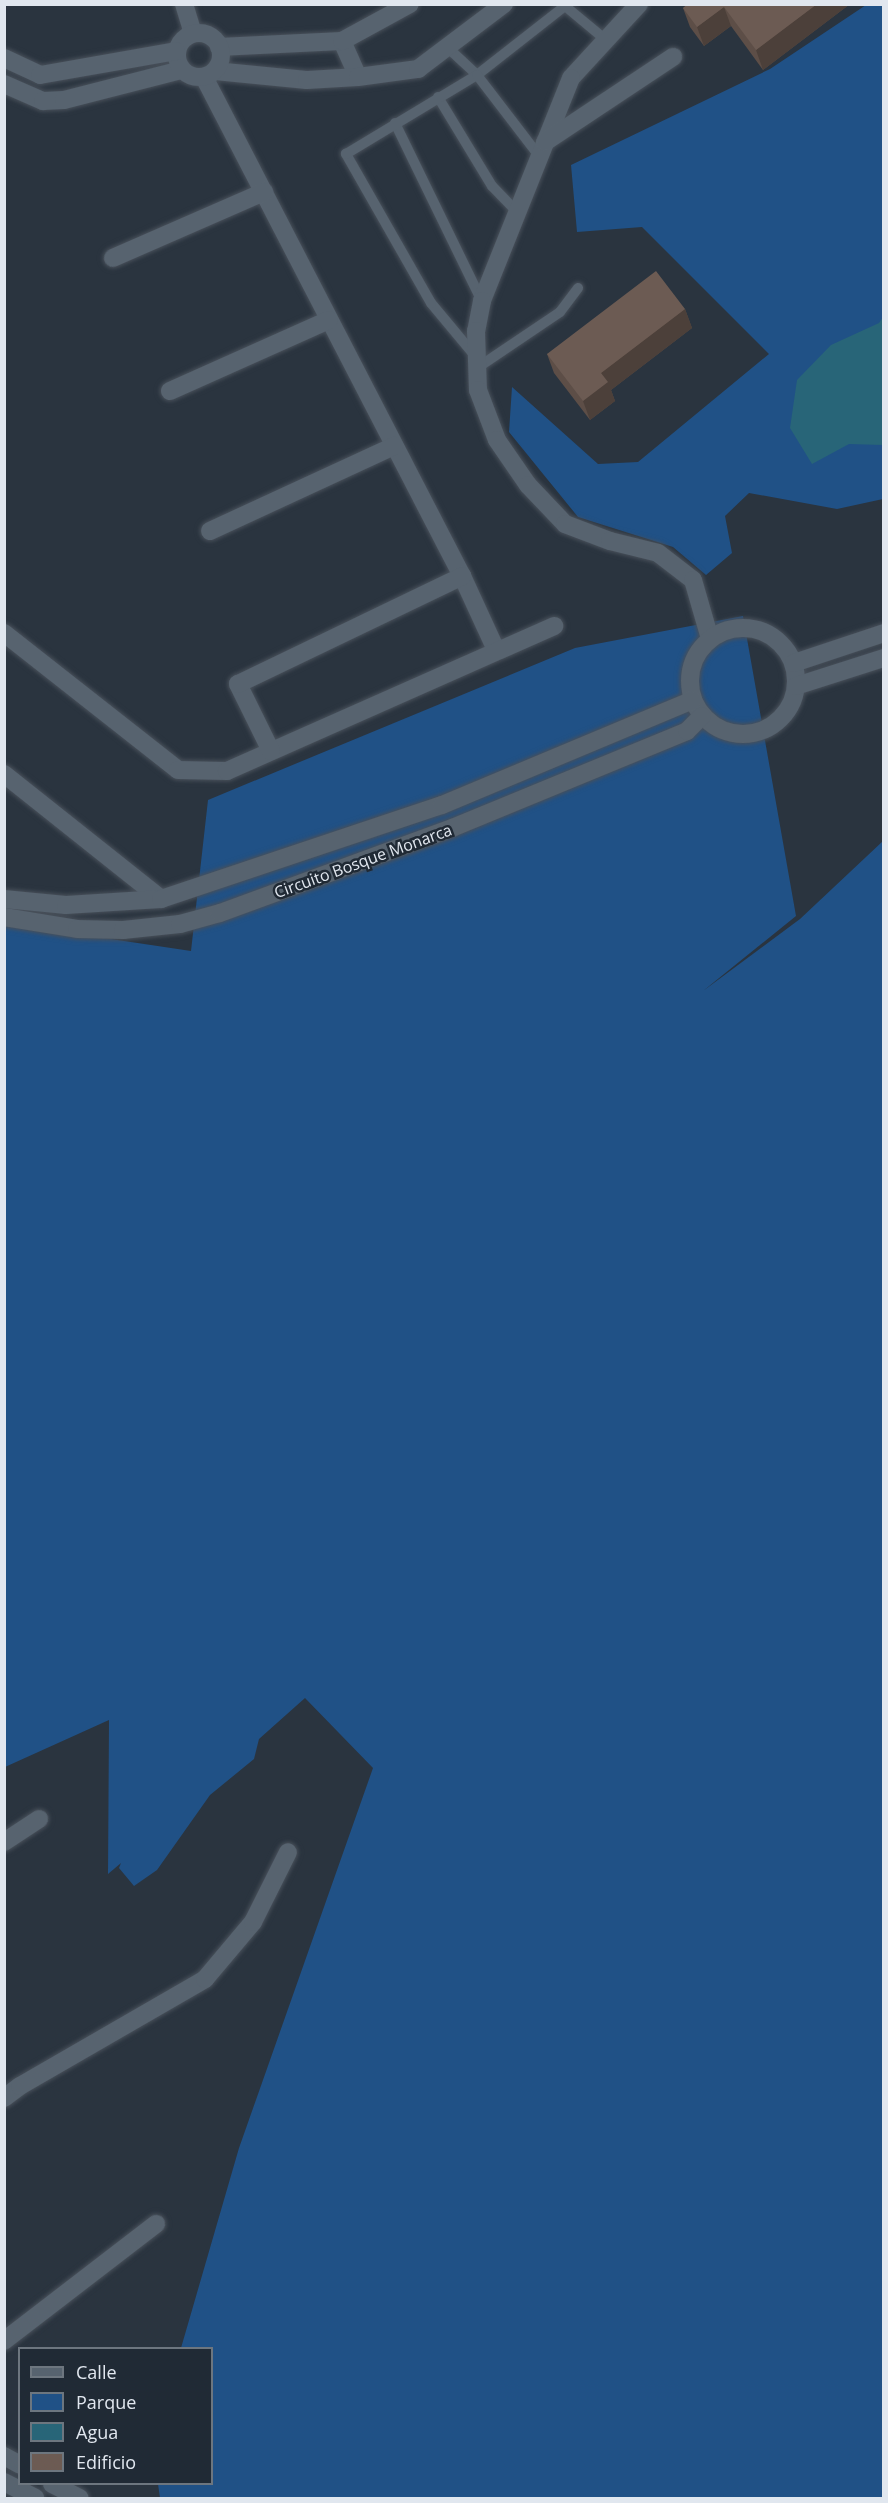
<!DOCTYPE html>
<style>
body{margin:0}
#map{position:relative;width:888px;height:2503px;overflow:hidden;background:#2a343f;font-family:"Open Sans",sans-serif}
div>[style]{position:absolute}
.green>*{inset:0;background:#205186}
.water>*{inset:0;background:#286578}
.roads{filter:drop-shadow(0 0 2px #48505a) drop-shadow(0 0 2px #48505a)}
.lane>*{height:10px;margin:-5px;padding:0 5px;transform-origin:5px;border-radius:5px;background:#57636f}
.street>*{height:18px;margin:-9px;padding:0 9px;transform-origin:9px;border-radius:9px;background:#57636f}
.street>.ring{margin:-9px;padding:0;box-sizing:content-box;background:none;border:18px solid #57636f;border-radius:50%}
.secondary>*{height:18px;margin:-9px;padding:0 9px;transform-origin:9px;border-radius:9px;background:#57636f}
.secondary>.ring{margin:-9px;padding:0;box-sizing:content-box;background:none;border:18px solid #57636f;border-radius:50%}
.wall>*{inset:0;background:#5d4e47}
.shaded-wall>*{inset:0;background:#4c403a}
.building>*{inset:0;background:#6c5b53}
span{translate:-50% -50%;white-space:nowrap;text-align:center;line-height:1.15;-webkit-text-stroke:5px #202a35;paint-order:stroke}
.street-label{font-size:16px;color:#e1e7ef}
.frame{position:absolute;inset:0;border:6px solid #e1e7ef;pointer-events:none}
.legend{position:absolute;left:18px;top:2347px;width:195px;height:138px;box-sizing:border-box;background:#202a35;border:2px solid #6d767f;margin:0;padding:8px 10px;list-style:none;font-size:18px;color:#e1e7ef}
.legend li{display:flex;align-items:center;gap:12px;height:30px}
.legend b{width:30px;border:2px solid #6d767f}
</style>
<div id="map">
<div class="green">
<div style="clip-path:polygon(866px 5px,883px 5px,883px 499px,837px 509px,749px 493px,725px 516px,732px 553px,706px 575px,673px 547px,578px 517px,509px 432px,512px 387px,598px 464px,638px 462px,769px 354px,642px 227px,577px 232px,571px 165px,770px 69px)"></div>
<div style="clip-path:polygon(743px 616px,796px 916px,703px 991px,800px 919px,883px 841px,883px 2498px,160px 2498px,158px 2484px,212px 2484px,212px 2348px,181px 2348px,239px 2148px,373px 1768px,305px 1698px,259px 1739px,254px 1759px,210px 1795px,157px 1870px,134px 1886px,119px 1868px,121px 1863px,108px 1874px,109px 1720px,5px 1767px,4px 923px,191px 951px,208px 800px,575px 648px)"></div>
</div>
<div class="water">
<div style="clip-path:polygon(883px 317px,883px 445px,849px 444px,812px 464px,790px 428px,797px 380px,831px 345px,879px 323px)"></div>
</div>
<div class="roads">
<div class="lane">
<div style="left:447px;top:47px;width:41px;rotate:43deg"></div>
<div style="left:477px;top:75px;width:112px;rotate:-38.1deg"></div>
<div style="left:565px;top:6px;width:53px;rotate:39.7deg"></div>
<div style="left:438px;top:97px;width:104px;rotate:58.8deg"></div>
<div style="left:492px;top:186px;width:39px;rotate:46deg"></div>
<div style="left:395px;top:123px;width:198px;rotate:64deg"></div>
<div style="left:476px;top:357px;width:70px;rotate:-129.8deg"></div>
<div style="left:431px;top:303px;width:172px;rotate:-119.7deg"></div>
<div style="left:346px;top:154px;width:153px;rotate:-31.1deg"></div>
<div style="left:477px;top:75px;width:103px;rotate:52.5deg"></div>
<div style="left:477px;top:368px;width:100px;rotate:-34deg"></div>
<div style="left:560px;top:312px;width:30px;rotate:-53deg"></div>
</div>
<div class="street">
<div style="left:184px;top:4px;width:30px;rotate:73deg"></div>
<div style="left:639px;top:4px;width:100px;rotate:132.6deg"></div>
<div style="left:571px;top:78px;width:240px;rotate:111.8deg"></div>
<div style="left:482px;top:301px;width:31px;rotate:101deg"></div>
<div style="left:476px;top:331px;width:59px;rotate:88.1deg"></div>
<div style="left:478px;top:390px;width:53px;rotate:69.2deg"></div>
<div style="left:497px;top:440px;width:55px;rotate:55.4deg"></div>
<div style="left:528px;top:485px;width:54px;rotate:46.5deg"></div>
<div style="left:565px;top:524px;width:48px;rotate:20.7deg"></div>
<div style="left:610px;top:541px;width:49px;rotate:14deg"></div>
<div style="left:658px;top:553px;width:44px;rotate:37.6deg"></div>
<div style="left:693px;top:580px;width:61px;rotate:73.9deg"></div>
<div style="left:342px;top:41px;width:39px;rotate:66deg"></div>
<div style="left:219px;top:47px;width:123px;rotate:-2.8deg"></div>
<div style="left:342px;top:41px;width:77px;rotate:-28.6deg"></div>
<div style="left:215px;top:71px;width:92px;rotate:5.6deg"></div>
<div style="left:307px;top:80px;width:51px;rotate:-3.4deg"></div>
<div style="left:358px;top:77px;width:61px;rotate:-7.6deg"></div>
<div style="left:418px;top:69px;width:108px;rotate:-37.1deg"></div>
<div style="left:204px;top:77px;width:562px;rotate:62.66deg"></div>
<div style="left:462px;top:576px;width:81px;rotate:65.3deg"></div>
<div style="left:4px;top:84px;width:43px;rotate:23.6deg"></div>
<div style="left:43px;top:101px;width:21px;rotate:-3deg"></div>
<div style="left:64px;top:100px;width:121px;rotate:-14.4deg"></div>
<div style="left:545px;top:142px;width:154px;rotate:-33.6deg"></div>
<div style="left:113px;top:258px;width:165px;rotate:-23.6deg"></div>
<div style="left:170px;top:391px;width:174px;rotate:-24.1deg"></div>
<div style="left:210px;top:531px;width:203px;rotate:-24.8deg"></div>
<div class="ring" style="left:690px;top:628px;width:88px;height:88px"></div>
<div style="left:4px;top:633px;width:221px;rotate:38.2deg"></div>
<div style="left:178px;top:770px;width:49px;rotate:1.2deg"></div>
<div style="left:227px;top:771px;width:358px;rotate:-23.9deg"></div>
<div style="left:794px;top:663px;width:95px;rotate:-18.4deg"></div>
<div style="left:796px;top:686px;width:92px;rotate:-17.7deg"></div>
<div style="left:271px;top:751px;width:75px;rotate:-116.2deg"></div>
<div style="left:238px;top:684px;width:249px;rotate:-25.7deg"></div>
<div style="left:4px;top:774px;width:201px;rotate:38.5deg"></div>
<div style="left:4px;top:899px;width:62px;rotate:5.5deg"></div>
<div style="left:66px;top:905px;width:95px;rotate:-3.6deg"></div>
<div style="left:161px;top:899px;width:296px;rotate:-18.5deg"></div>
<div style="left:442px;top:805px;width:272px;rotate:-22.7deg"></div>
<div style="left:4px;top:917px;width:74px;rotate:9.3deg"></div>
<div style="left:77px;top:929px;width:46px;rotate:1.2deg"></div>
<div style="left:123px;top:930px;width:57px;rotate:-6deg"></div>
<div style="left:180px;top:924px;width:41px;rotate:-15.4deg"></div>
<div style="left:220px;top:913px;width:247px;rotate:-20.1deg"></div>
<div style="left:452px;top:828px;width:254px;rotate:-22.4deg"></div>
<div style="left:687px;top:731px;width:21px;rotate:-45deg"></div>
<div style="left:4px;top:1842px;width:42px;rotate:-33.3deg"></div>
<div style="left:4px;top:2098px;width:20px;rotate:-37deg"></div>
<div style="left:20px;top:2086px;width:214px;rotate:-30deg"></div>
<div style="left:205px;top:1979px;width:75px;rotate:-49.9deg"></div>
<div style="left:253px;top:1922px;width:78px;rotate:-63.4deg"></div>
<div style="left:4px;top:2341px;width:192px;rotate:-37.6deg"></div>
<div style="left:4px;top:2456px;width:18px;rotate:29deg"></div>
<div style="left:4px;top:2482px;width:35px;rotate:27deg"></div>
<div style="left:52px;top:2484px;width:31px;rotate:27deg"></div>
</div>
<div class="secondary">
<div class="ring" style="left:177px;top:33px;width:26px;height:26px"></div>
<div style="left:4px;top:58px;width:40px;rotate:25deg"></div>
<div style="left:40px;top:75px;width:138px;rotate:-10deg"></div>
</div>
</div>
<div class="wall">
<div style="clip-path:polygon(688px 4px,850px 4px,763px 70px,731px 26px,704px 46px,690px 27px,683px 8px)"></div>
<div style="clip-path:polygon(685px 309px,692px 328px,611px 390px,615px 401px,590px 420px,554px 373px,547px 354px)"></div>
</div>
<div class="shaded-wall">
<div style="clip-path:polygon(817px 4px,850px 4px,763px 70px,756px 50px)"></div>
<div style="clip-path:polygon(724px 7px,731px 26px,704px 46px,697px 27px)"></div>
<div style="clip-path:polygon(685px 309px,692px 328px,611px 390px,615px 401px,590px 420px,583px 401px,601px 373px)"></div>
</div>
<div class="building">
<div style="clip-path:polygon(688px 4px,817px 4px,756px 50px,724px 7px,697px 27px,683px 8px)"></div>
<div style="clip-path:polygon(656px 271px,685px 309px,601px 373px,608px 382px,583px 401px,547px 354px)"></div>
</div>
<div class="street-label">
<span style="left:363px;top:861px;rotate:-20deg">Circuito Bosque Monarca</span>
</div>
<div class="frame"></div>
<ul class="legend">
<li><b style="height:8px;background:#57636f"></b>Calle</li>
<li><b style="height:16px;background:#205186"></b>Parque</li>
<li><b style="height:16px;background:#286578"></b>Agua</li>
<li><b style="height:16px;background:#6c5b53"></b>Edificio</li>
</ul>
</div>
